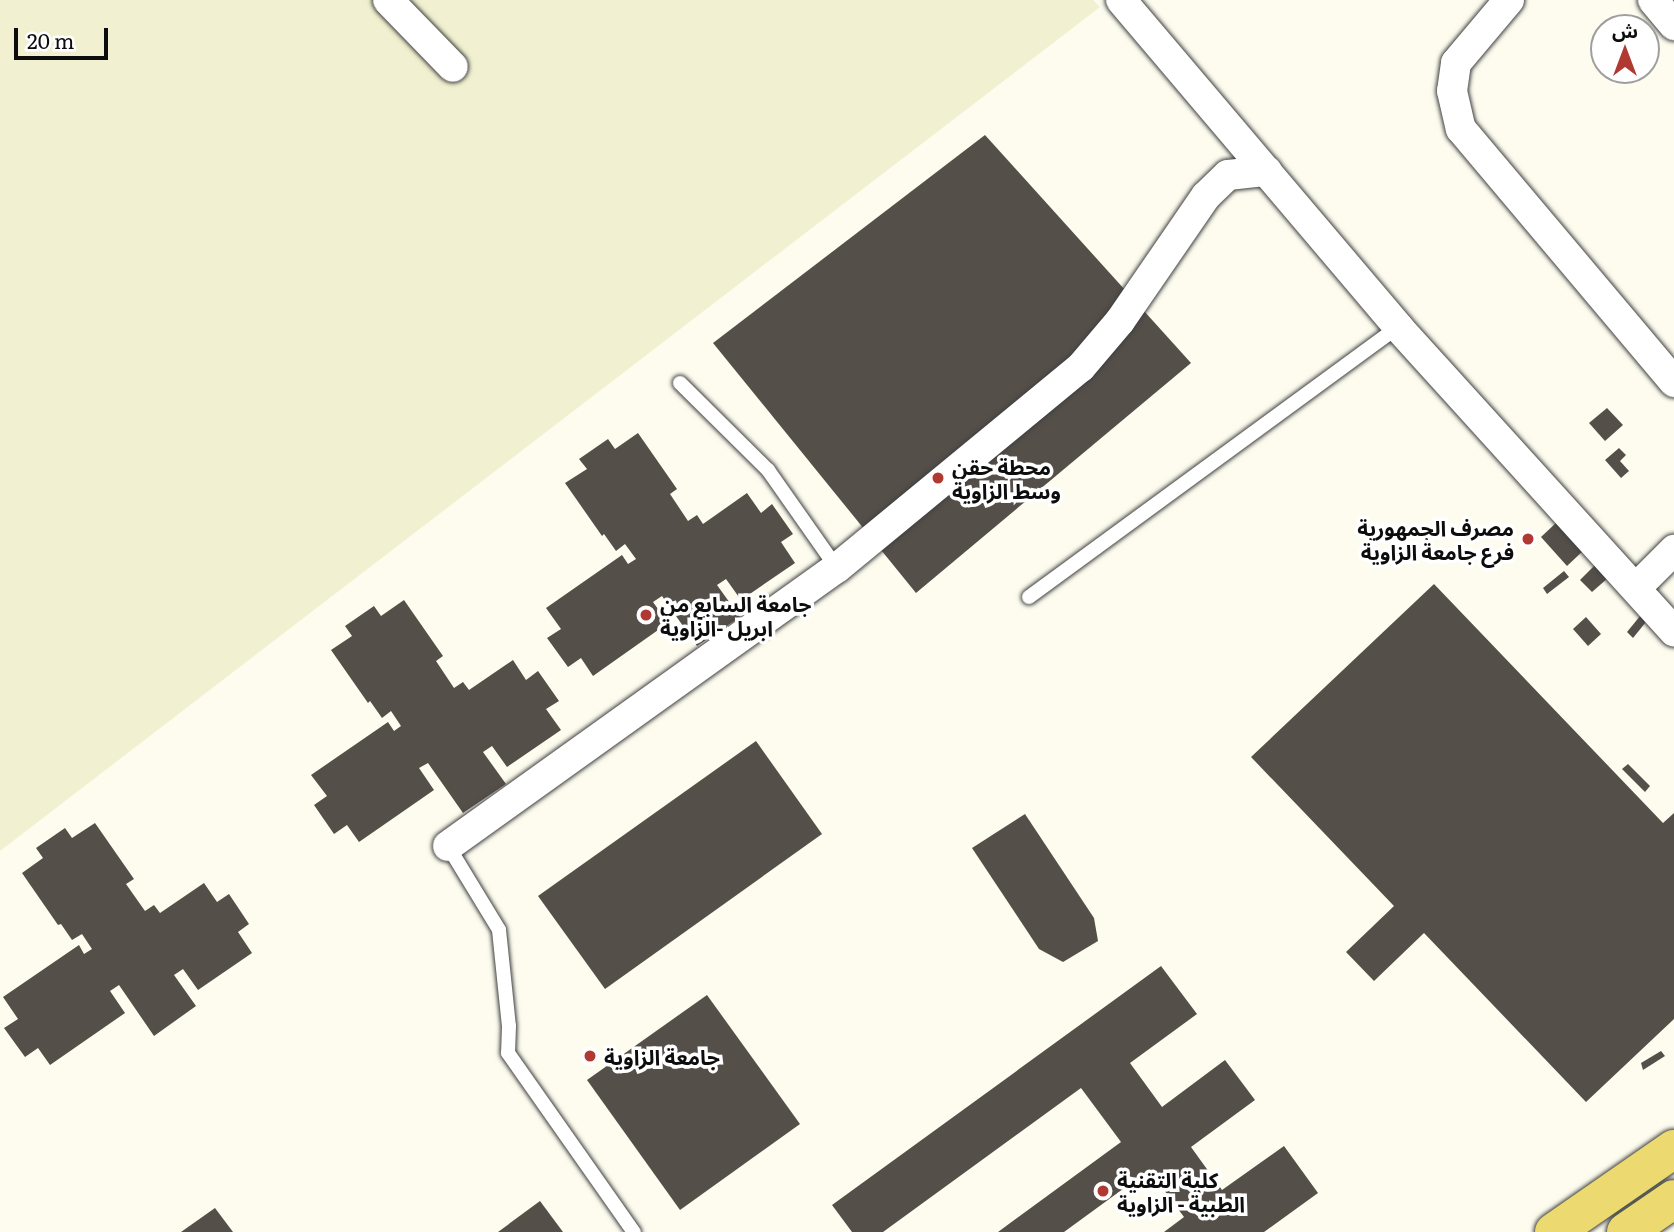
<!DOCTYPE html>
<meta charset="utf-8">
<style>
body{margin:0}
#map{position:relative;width:1674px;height:1232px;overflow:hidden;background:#fdfcef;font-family:Literata,"Noto Sans Arabic",serif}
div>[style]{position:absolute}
.farmland>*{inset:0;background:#f1f1d1}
.building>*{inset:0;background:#554f4a}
.roads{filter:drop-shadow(0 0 2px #404040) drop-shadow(0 0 2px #404040)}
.service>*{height:14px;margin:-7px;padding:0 7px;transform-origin:7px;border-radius:7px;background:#fff}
.minor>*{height:30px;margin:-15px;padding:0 15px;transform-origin:15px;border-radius:15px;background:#fff}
.primary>*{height:38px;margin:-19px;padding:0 19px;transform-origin:19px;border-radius:19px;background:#ecda70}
.dots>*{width:19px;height:19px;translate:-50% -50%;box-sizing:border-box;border:4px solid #fff;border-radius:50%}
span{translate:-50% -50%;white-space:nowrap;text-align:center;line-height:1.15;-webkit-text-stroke:7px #fff;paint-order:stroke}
.poi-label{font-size:21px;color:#0d0d0d;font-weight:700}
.left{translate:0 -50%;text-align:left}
.right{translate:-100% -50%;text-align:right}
.north{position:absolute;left:1590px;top:14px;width:70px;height:70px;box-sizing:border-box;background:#fff;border:2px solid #9e9e9e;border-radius:50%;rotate:0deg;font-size:19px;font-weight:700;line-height:28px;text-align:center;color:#0d0d0d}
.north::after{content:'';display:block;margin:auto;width:24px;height:32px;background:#b03932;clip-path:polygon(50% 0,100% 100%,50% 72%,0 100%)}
.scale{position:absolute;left:14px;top:28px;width:94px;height:32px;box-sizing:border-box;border:4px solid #0d0d0d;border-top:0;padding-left:9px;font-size:21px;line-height:24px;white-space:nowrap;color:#0d0d0d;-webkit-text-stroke:5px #fff;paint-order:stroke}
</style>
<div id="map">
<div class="farmland">
<div style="clip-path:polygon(0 0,1093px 0,1100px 7px,0 851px)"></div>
</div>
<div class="building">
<div style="clip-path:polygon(985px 135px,1191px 363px,916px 593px,713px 343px)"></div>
<div style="clip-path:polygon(1607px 408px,1623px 425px,1605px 441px,1589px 423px)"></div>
<div style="clip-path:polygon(638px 433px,677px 489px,670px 494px,688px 521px,697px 515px,703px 524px,747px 493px,761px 513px,772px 504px,793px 534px,781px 542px,795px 563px,741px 600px,726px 579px,717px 585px,740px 617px,697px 646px,662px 596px,653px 602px,668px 623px,593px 676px,581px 658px,568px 667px,547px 638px,561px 629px,546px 608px,622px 555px,628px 564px,636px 559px,625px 544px,616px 551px,604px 534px,602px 536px,565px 483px,587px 469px,579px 459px,608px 439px,615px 449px)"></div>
<div style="clip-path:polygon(1619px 448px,1626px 455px,1620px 461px,1629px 471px,1621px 478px,1605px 460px)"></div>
<div style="clip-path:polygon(1558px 521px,1584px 550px,1567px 566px,1541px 537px)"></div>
<div style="clip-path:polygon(1595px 565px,1608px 578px,1592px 592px,1580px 580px)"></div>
<div style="clip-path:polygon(1564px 571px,1569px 577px,1547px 594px,1543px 588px)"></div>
<div style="clip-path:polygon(1434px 584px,1663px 823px,1674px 813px,1674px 1019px,1586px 1102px,1424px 933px,1374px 981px,1346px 952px,1394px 906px,1251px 757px)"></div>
<div style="clip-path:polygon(404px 600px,443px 656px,436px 661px,454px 688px,463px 682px,469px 690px,513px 660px,526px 680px,538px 671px,559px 701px,546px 709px,561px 730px,507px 767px,492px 746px,483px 752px,506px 784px,463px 813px,428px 763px,419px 768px,434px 790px,359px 842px,347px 825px,334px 834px,314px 805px,327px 796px,311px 775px,388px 722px,394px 731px,401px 726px,391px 711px,382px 718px,370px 701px,368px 703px,331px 650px,352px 636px,345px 626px,374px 606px,381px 616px)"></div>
<div style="clip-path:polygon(1645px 610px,1650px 617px,1633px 638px,1627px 632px)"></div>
<div style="clip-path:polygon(1586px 617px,1601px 634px,1588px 646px,1573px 629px)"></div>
<div style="clip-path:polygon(756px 741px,822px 834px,605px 989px,538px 896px)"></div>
<div style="clip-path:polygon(1628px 764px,1650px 786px,1645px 792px,1622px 769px)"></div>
<div style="clip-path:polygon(1025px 814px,1094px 918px,1098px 941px,1063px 962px,1039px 949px,972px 848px)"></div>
<div style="clip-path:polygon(95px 823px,134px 879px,126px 884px,145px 911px,154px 905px,160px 913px,204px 883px,217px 902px,229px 894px,249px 924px,238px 932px,252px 953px,198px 990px,183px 969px,174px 975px,196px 1006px,154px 1036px,119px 985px,110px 991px,125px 1013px,50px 1065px,38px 1048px,25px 1057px,4px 1028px,18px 1019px,3px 997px,79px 945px,84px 954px,92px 949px,82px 934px,72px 940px,61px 924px,58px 925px,22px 873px,43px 858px,36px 848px,65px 828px,72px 838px)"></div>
<div style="clip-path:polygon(1161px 966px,1197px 1014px,1130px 1063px,1162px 1107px,1225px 1060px,1255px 1100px,1191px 1147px,1222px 1190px,1284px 1146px,1318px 1193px,1264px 1232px,1164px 1232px,1184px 1217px,1149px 1170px,1064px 1232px,998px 1232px,1121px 1142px,1081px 1088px,883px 1232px,852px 1232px,832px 1205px)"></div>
<div style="clip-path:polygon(707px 995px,800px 1124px,680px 1210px,587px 1080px)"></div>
<div style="clip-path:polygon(1661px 1051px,1665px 1056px,1643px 1070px,1641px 1063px)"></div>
<div style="clip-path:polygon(540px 1201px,563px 1232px,498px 1232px)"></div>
<div style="clip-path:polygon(215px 1208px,233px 1232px,181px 1232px)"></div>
</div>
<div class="roads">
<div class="service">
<div style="left:680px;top:383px;width:124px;rotate:44.7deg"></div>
<div style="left:768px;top:470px;width:120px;rotate:54.9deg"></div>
<div style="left:1029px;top:597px;width:457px;rotate:-36.2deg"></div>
<div style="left:448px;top:846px;width:98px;rotate:58.7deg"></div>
<div style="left:499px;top:930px;width:97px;rotate:84.1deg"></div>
<div style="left:509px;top:1026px;width:27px;rotate:92deg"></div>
<div style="left:508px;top:1053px;width:219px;rotate:54.9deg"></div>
</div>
<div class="minor">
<div style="left:388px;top:0;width:93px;rotate:45.9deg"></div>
<div style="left:1121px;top:0;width:429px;rotate:49.7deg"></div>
<div style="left:1398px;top:327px;width:411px;rotate:47.8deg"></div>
<div style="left:1509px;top:0;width:82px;rotate:130.1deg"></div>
<div style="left:1456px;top:63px;width:28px;rotate:98deg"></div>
<div style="left:1452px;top:91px;width:39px;rotate:77deg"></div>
<div style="left:1461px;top:129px;width:331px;rotate:49.9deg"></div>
<div style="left:1653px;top:0;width:33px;rotate:50deg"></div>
<div style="left:1636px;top:588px;width:54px;rotate:-45deg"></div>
<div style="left:448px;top:846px;width:478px;rotate:-35.6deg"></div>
<div style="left:837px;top:568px;width:316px;rotate:-39.5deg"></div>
<div style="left:1081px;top:367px;width:60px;rotate:-49.7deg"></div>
<div style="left:1120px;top:321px;width:152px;rotate:-55.5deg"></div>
<div style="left:1206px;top:196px;width:30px;rotate:-44deg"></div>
<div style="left:1228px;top:175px;width:39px;rotate:-6deg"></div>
</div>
<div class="primary">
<div style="left:1554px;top:1232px;width:146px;rotate:-34.7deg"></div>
<div style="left:1626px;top:1232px;width:58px;rotate:-34.5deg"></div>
</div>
</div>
<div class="dots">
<div style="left:938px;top:478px;background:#b03932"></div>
<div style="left:1528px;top:539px;background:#b03932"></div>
<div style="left:646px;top:615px;background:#b03932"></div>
<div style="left:590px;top:1056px;background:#b03932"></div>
<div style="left:1103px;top:1191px;background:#b03932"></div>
</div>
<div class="poi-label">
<span class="left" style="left:952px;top:478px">محطة حقن<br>وسط الزاوية</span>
<span class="right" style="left:1514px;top:539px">مصرف الجمهورية<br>فرع جامعة الزاوية</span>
<span class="left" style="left:660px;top:615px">جامعة السابع من<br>ابريل -الزاوية</span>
<span class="left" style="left:604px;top:1056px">جامعة الزاوية</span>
<span class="left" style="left:1117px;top:1191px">كلية التقنية<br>الطبية - الزاوية</span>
</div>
<div class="north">ش</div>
<div class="scale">20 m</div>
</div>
